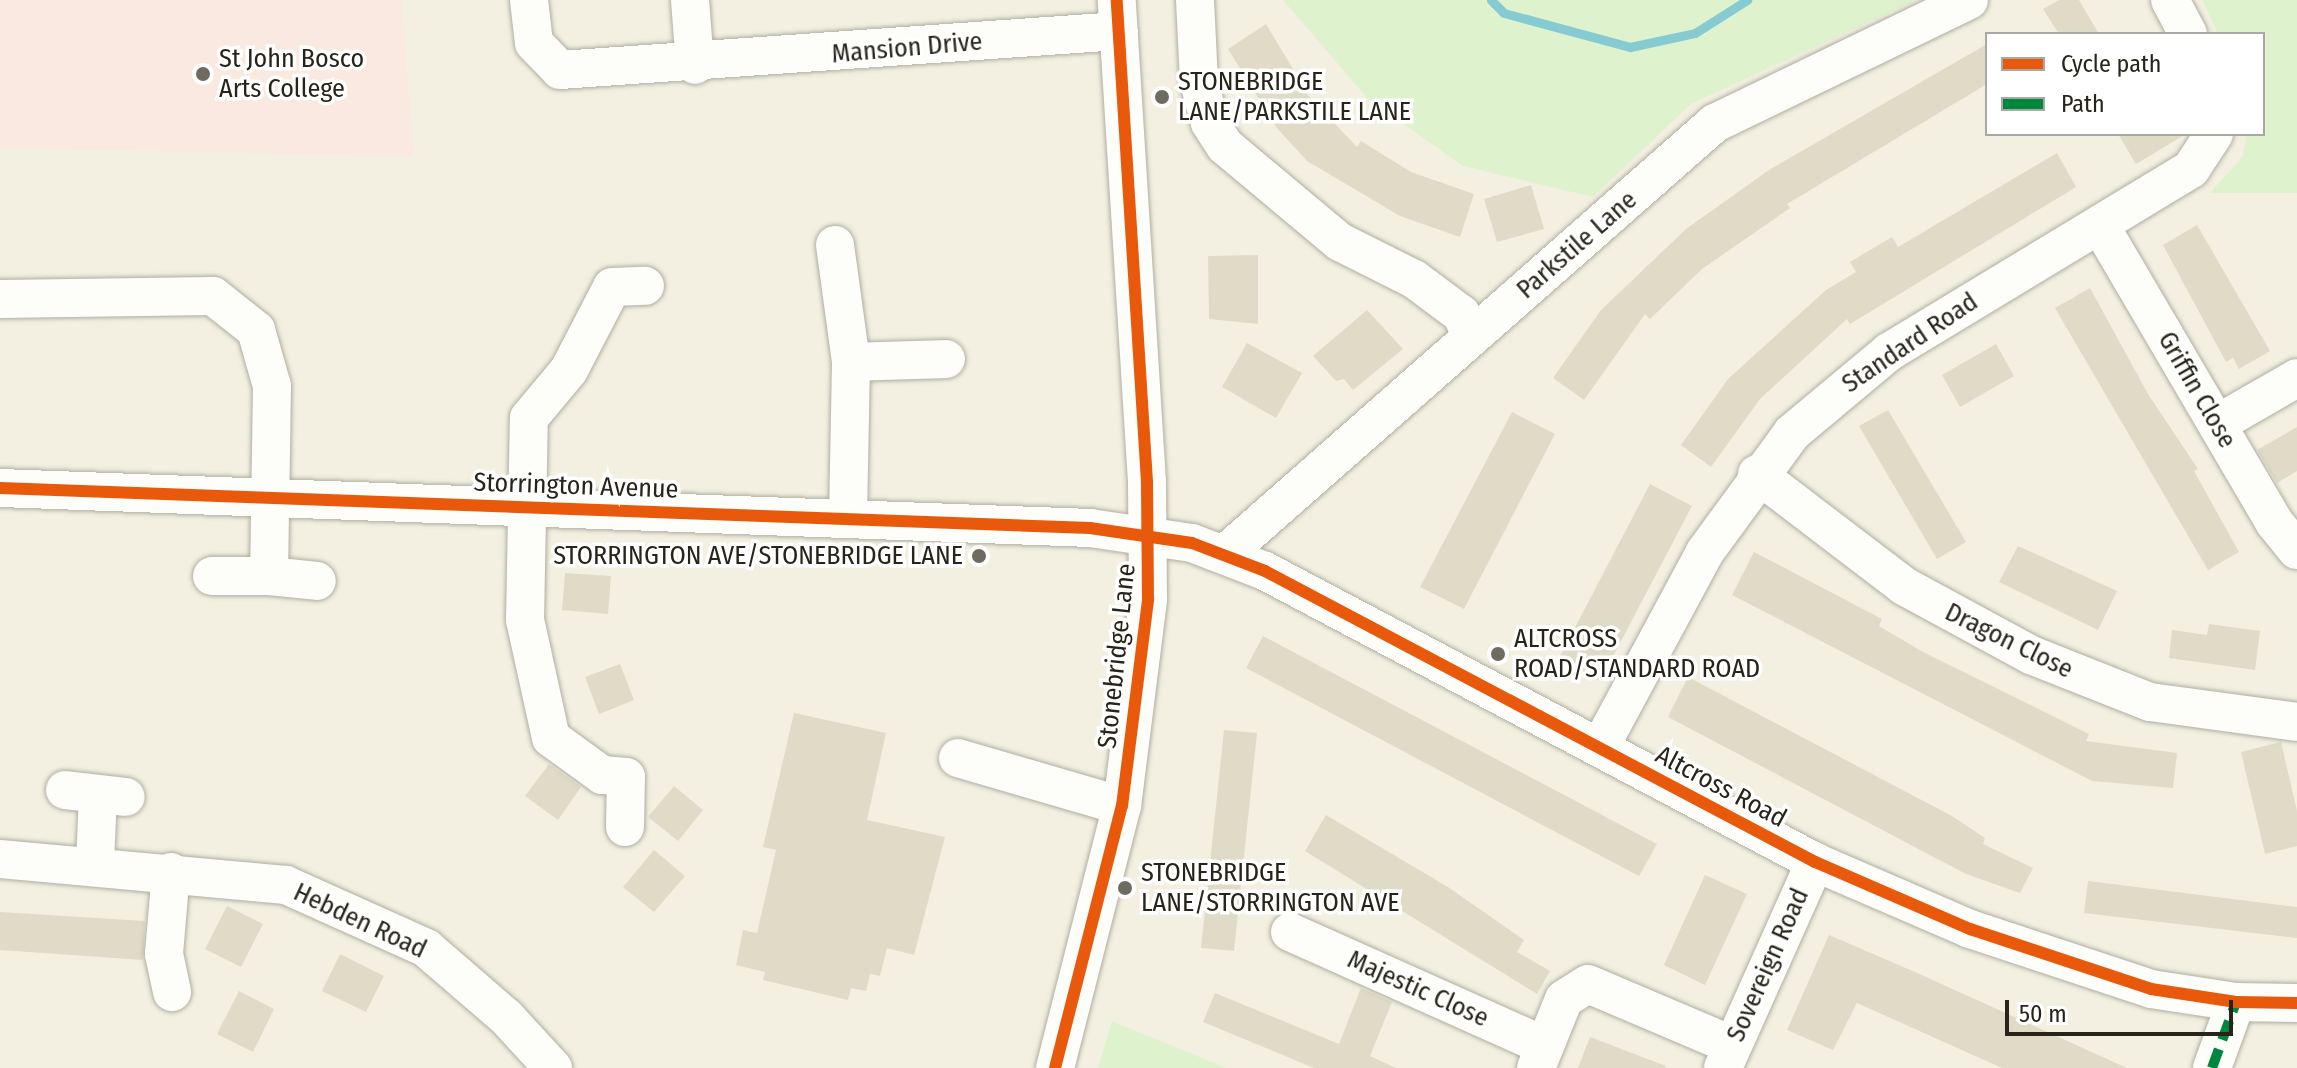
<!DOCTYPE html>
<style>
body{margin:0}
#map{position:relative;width:2297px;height:1068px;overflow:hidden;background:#f3f0e1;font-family:"Fira Sans Condensed",sans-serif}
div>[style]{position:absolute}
.education>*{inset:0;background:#fae9e0}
.green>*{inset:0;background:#def2ce}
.stream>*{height:9px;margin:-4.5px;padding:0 4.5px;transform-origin:4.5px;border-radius:4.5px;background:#86cad2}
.building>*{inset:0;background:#dfdbc6}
.roads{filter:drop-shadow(0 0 2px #b0aea2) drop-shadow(0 0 2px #b0aea2)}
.minor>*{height:38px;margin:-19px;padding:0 19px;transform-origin:19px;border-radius:19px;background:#fdfdfa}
.quiet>*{height:10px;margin-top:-5px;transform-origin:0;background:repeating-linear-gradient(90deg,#00873e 0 20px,transparent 0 30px)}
.cycleway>*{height:12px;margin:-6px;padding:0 6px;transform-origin:6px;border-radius:6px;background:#e8590c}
.dots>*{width:22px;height:22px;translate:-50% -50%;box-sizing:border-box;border:4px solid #fff;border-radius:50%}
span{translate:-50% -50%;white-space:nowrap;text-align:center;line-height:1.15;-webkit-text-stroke:7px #fff;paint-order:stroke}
.street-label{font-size:26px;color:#27251a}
.poi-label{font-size:26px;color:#27251a}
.left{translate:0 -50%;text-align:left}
.right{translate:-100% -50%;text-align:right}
.legend{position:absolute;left:1985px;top:32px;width:280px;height:104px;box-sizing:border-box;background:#fff;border:2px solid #a9a8a3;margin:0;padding:10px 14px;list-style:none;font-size:24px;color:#27251a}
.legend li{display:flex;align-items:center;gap:16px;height:40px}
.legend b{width:40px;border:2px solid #a9a8a3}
.scale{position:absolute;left:2005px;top:1000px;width:228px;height:36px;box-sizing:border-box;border:4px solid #27251a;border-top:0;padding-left:10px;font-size:24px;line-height:28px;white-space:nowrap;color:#27251a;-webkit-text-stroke:6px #fff;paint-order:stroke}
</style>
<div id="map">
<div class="education">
<div style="clip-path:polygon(0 0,401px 0,414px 156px,0 148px)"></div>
</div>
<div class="green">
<div style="clip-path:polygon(1283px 0,1917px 0,1691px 104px,1593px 197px,1463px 166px,1369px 100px)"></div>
<div style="clip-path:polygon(2202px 0,2297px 0,2297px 193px,2210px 193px,2243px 156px,2246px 134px,2263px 134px,2263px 34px,2218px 34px)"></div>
<div style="clip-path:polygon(1112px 1021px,1226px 1068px,1098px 1068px)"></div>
</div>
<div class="stream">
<div style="left:1491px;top:0;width:18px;rotate:45deg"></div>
<div style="left:1504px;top:13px;width:131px;rotate:15.1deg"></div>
<div style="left:1630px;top:47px;width:66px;rotate:-12.2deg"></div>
<div style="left:1695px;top:33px;width:62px;rotate:-32.4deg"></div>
</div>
<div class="building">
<div style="clip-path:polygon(2059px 0,2079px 0,2099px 34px,2059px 34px,2043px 9px)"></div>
<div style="clip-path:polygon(1266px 24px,1293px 69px,1287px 73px,1357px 147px,1361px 141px,1411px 172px,1474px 194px,1460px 237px,1400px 216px,1307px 161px,1276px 127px,1228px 49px)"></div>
<div style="clip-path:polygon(1987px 44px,1987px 84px,1787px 204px,1790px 208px,1702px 269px,1650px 319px,1645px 314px,1584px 400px,1553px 378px,1601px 310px,1686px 229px,1769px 170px)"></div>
<div style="clip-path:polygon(2118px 134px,2186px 134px,2136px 164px)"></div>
<div style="clip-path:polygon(2057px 153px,2076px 187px,1850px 324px,1847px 319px,1760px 399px,1711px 467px,1681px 445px,1728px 379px,1826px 290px,1856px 272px,1850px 262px,1892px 237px,1898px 247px)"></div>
<div style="clip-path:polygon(1531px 185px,1544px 229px,1497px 242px,1484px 199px)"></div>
<div style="clip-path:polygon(2197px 225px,2270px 351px,2239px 369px,2233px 358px,2226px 362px,2163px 245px)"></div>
<div style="clip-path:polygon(1258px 255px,1258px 324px,1209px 319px,1208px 256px)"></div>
<div style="clip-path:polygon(2090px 288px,2148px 394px,2198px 469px,2194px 471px,2239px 552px,2208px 570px,2055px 308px)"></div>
<div style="clip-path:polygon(1367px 310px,1403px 349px,1353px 390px,1344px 379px,1336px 381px,1313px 356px)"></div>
<div style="clip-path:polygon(1247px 343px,1302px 373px,1276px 418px,1222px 387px)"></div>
<div style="clip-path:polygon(1996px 344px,2014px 376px,1960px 407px,1942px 375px)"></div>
<div style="clip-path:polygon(1888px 410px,1966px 542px,1937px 559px,1859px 426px)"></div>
<div style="clip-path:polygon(1512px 412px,1555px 434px,1464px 609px,1420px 587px)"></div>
<div style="clip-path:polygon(2297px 427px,2297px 471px,2277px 483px,2257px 450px)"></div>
<div style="clip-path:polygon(1650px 484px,1692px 506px,1600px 681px,1558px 660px)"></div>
<div style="clip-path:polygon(2018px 546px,2117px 591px,2098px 630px,1999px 582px)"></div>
<div style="clip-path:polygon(1754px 552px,1882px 619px,1879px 626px,1923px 652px,2089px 734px,2086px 741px,2177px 753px,2173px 788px,2092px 781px,1732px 595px)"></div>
<div style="clip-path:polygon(565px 573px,611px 576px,608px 614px,562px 610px)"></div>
<div style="clip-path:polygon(2209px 624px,2260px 631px,2255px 670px,2169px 658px,2172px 630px,2207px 635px)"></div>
<div style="clip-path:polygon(1263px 636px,1657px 844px,1639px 876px,1246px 668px)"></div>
<div style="clip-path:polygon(620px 664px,634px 700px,599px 714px,585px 677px)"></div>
<div style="clip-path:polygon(1688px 677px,1952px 816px,1985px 838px,1983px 844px,2033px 868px,2020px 893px,1966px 874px,1668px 717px)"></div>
<div style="clip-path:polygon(794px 713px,886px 733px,867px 820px,945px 837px,914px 955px,887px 948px,880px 976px,870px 974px,866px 991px,851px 988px,848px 1000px,763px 980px,765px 972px,736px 965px,743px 930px,757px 933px,776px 850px,763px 847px)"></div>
<div style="clip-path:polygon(1224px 730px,1257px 733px,1234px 951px,1201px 948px)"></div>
<div style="clip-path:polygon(2281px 742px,2297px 811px,2297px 846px,2265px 854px,2241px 752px)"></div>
<div style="clip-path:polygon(549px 764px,581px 787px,558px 820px,525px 796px)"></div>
<div style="clip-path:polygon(674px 786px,703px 810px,678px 841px,648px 817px)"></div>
<div style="clip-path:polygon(1326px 815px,1448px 887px,1524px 940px,1517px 952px,1550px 971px,1537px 994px,1305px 851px)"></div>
<div style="clip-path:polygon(654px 850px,685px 876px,654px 912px,623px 887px)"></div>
<div style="clip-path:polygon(1705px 875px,1747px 894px,1705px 985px,1664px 965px)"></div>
<div style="clip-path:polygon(2088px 881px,2297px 907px,2297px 938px,2084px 913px)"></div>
<div style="clip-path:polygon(227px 906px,263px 924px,241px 967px,205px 949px)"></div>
<div style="clip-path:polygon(0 912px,145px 921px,143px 960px,0 950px)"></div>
<div style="clip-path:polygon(1829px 935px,1915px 972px,2127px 1068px,2002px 1068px,1857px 1003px,1833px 1050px,1787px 1030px)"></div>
<div style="clip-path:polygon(340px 954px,384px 976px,366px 1012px,322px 991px)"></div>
<div style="clip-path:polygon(1361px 988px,1392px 1002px,1370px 1056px,1396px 1068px,1314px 1068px,1203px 1022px,1215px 993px,1339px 1044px)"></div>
<div style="clip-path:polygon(239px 991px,274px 1009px,253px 1052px,217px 1034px)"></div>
<div style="clip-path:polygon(1590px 1037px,1666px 1066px,1665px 1068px,1578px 1068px)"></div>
</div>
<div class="roads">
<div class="minor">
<div style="left:529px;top:0;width:43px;rotate:83.4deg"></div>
<div style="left:534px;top:43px;width:37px;rotate:46deg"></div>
<div style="left:560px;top:70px;width:560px;rotate:-3.99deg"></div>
<div style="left:690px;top:0;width:65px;rotate:85.6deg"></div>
<div style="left:1195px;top:0;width:82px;rotate:87.2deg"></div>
<div style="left:1199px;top:82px;width:42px;rotate:75deg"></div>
<div style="left:1210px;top:123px;width:27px;rotate:57deg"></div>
<div style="left:1225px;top:146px;width:150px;rotate:39.9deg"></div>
<div style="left:1340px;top:242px;width:83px;rotate:26.6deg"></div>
<div style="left:1414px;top:279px;width:59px;rotate:36.7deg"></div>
<div style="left:1461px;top:314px;width:25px;rotate:64deg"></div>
<div style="left:2170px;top:0;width:38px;rotate:62deg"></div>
<div style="left:2101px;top:227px;width:342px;rotate:59.6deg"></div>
<div style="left:2274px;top:522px;width:36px;rotate:51deg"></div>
<div style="left:835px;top:245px;width:118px;rotate:82.2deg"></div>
<div style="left:851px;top:362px;width:157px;rotate:91.1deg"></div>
<div style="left:0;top:299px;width:213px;rotate:-0.8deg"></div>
<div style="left:213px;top:296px;width:55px;rotate:38.3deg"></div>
<div style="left:256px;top:330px;width:58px;rotate:74.1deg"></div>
<div style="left:272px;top:386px;width:190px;rotate:90.9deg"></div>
<div style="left:269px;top:576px;width:57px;rotate:180deg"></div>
<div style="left:851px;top:362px;width:95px;rotate:-1.8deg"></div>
<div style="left:2217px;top:424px;width:92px;rotate:-29.9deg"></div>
<div style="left:1757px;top:474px;width:185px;rotate:37.3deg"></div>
<div style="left:1904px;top:586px;width:145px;rotate:28.5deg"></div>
<div style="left:2031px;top:655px;width:128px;rotate:21.6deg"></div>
<div style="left:2150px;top:702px;width:148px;rotate:7.7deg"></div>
<div style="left:0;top:488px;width:1091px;rotate:2.1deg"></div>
<div style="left:1090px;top:528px;width:103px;rotate:8.4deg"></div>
<div style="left:1192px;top:543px;width:78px;rotate:21deg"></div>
<div style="left:1265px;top:571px;width:622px;rotate:27.88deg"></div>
<div style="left:1815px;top:862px;width:169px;rotate:23.4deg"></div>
<div style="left:1970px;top:929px;width:191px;rotate:18.3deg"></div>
<div style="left:2151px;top:989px;width:86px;rotate:8.7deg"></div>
<div style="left:2236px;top:1002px;width:61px;rotate:0.9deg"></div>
<div style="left:1226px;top:553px;width:651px;rotate:-41.33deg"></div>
<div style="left:1715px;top:123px;width:282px;rotate:-25.8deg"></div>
<div style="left:269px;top:576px;width:48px;rotate:5.9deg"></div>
<div style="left:1600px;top:747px;width:221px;rotate:-61.7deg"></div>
<div style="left:1705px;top:552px;width:147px;rotate:-53.8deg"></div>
<div style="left:1792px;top:433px;width:126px;rotate:-39.9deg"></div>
<div style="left:1889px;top:352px;width:353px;rotate:-31.2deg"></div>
<div style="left:2191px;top:169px;width:42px;rotate:-56.7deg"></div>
<div style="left:958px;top:758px;width:171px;rotate:16.3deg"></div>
<div style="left:65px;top:790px;width:61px;rotate:6.5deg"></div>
<div style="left:625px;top:827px;width:50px;rotate:-88.9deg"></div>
<div style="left:626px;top:777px;width:24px;rotate:-175deg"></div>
<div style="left:602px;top:775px;width:63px;rotate:-144deg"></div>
<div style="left:551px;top:738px;width:121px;rotate:-102.4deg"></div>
<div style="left:525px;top:620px;width:202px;rotate:-88.9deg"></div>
<div style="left:529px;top:418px;width:62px;rotate:-50.2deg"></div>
<div style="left:569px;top:370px;width:93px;rotate:-62.6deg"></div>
<div style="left:612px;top:287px;width:33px;rotate:-2deg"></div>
<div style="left:0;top:859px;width:287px;rotate:5.2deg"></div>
<div style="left:286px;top:885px;width:154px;rotate:24.2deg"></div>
<div style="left:426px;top:948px;width:107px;rotate:40.8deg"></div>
<div style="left:507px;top:1018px;width:68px;rotate:47.4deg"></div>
<div style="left:95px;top:863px;width:69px;rotate:-87.5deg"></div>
<div style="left:171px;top:872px;width:82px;rotate:94.9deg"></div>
<div style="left:164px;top:954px;width:39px;rotate:78deg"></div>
<div style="left:1290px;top:932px;width:279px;rotate:24.1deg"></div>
<div style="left:1055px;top:1068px;width:270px;rotate:-75.7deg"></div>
<div style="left:1122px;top:806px;width:209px;rotate:-82.8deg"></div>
<div style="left:1148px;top:599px;width:117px;rotate:-90.5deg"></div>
<div style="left:1147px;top:482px;width:483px;rotate:-93.6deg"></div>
<div style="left:1536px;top:1068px;width:74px;rotate:-67.9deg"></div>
<div style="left:1564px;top:999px;width:28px;rotate:-32deg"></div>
<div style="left:1588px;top:984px;width:156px;rotate:23deg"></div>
<div style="left:1723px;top:1068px;width:226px;rotate:-65.9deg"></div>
<div style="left:2212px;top:1068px;width:70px;rotate:-70deg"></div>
</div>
</div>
<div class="quiet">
<div style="left:2212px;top:1068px;width:70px;rotate:-70deg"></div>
</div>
<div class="cycleway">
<div style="left:0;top:488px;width:1091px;rotate:2.1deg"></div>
<div style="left:1090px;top:528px;width:103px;rotate:8.4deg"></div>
<div style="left:1192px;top:543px;width:78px;rotate:21deg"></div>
<div style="left:1265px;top:571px;width:622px;rotate:27.88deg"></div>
<div style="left:1815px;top:862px;width:169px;rotate:23.4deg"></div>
<div style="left:1970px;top:929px;width:191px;rotate:18.3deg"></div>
<div style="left:2151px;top:989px;width:86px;rotate:8.7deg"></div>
<div style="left:2236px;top:1002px;width:61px;rotate:0.9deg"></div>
<div style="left:1055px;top:1068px;width:270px;rotate:-75.7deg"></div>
<div style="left:1122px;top:806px;width:209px;rotate:-82.8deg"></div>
<div style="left:1148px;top:599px;width:117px;rotate:-90.5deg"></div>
<div style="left:1147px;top:482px;width:483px;rotate:-93.6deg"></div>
</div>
<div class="dots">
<div style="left:203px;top:74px;background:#6e6c60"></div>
<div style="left:1162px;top:97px;background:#6e6c60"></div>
<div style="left:979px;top:556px;background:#6e6c60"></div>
<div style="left:1498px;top:654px;background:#6e6c60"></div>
<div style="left:1125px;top:888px;background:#6e6c60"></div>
</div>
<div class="street-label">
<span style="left:907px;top:48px;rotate:-5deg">Mansion Drive</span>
<span style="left:1577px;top:245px;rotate:-41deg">Parkstile Lane</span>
<span style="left:1910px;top:343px;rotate:-34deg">Standard Road</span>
<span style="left:2197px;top:390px;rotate:60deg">Griffin Close</span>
<span style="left:576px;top:486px;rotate:2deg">Storrington Avenue</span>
<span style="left:2009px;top:641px;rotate:26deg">Dragon Close</span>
<span style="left:1117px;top:656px;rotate:-84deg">Stonebridge Lane</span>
<span style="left:1721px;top:787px;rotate:28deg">Altcross Road</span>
<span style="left:360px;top:921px;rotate:25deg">Hebden Road</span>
<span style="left:1768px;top:965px;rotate:-66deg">Sovereign Road</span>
<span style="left:1418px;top:989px;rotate:24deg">Majestic Close</span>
</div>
<div class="poi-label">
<span class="left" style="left:219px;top:74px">St John Bosco<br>Arts College</span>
<span class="left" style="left:1178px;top:97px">STONEBRIDGE<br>LANE/PARKSTILE LANE</span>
<span class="right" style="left:963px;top:556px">STORRINGTON AVE/STONEBRIDGE LANE</span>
<span class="left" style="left:1514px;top:654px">ALTCROSS<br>ROAD/STANDARD ROAD</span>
<span class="left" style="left:1141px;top:888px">STONEBRIDGE<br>LANE/STORRINGTON AVE</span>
</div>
<ul class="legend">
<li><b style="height:10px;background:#e8590c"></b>Cycle path</li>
<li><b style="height:10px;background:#00873e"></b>Path</li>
</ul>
<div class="scale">50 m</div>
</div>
